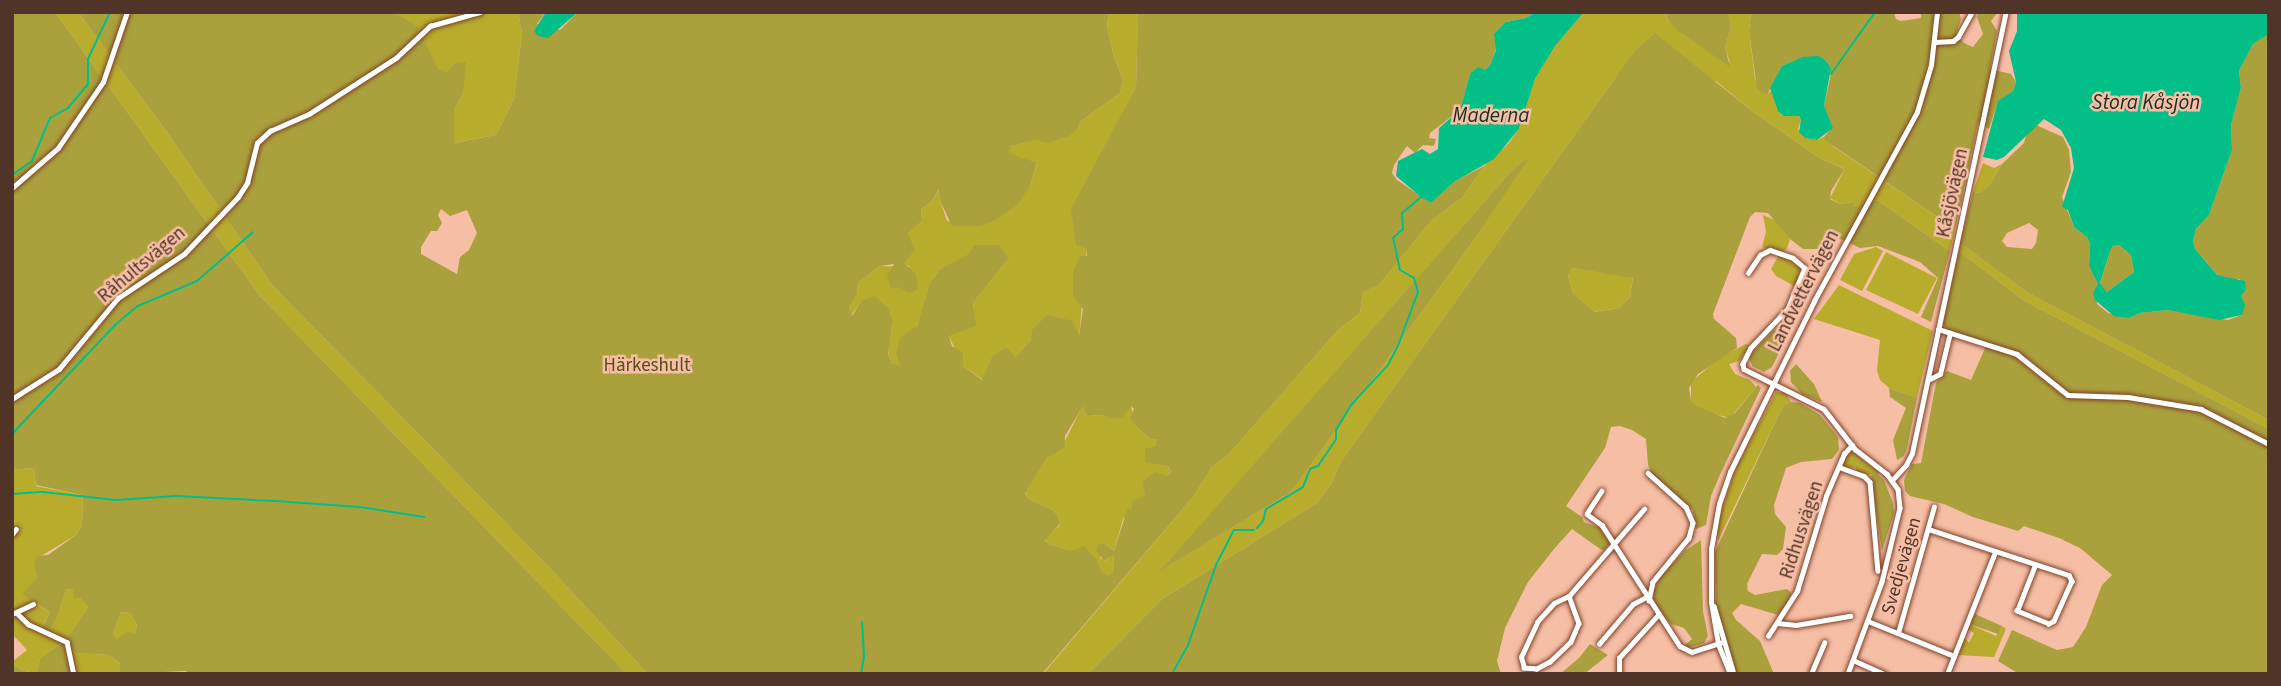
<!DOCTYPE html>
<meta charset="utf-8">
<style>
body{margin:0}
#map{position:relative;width:2281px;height:686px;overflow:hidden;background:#f7bea6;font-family:"Source Sans 3",sans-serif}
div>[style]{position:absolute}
.green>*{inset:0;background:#b8ac2d}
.forest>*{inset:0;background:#aba13c}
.water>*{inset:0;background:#02bf88}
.stream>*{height:2px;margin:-1px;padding:0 1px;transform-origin:1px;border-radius:1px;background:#02bf88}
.roads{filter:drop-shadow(0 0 2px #7e4227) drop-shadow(0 0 2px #7e4227)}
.minor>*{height:4.5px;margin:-2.25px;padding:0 2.25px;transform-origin:2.25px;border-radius:2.25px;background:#fff}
span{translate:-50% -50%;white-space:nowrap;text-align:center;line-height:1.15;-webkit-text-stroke:5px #f7bea6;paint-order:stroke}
.street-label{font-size:19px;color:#513428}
.park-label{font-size:19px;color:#544f19}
.water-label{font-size:21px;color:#183026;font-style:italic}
.frame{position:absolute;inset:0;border:14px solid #513428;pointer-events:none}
</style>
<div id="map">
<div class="green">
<div style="clip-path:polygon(55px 12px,78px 12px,169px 135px,273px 286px,544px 562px,648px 674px,627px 674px,260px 296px)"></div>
<div style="clip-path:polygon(389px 12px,518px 12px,522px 33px,514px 99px,496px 135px,453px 143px,454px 110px,463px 93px,447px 72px,437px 69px,418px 27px)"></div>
<div style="clip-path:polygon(1109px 12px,1138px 12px,1136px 87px,1106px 146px,1087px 249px,1079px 338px,1031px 340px,1015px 357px,983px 380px,963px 366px,949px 336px,974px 310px,973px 303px,1009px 258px,998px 245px,989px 246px,940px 269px,931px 281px,928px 297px,901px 367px,892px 363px,888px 352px,893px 323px,861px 301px,851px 316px,849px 308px,857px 294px,858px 283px,880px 266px,910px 267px,903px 263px,908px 234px,922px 221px,921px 209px,931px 202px,940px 188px,941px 203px,947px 221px,981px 226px,1030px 186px,1037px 164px,1008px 153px,1011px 146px,1077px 130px,1081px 121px,1120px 93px,1123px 80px,1114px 57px,1107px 26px)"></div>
<div style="clip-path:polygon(evenodd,1584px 12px,1666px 12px,1667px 20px,1730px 63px,1725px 47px,1731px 28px,1729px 12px,1751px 12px,1749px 31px,1755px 79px,1766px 95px,1771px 91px,1773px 93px,1781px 114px,1799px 116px,1801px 120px,1798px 129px,1805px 138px,1817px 140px,1824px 137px,1834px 147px,1955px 229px,1950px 251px,1877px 200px,1855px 206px,1852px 202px,1840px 204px,1830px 198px,1844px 170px,1842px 167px,1821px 159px,1752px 111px,1716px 81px,1618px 74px,1342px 460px,1331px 484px,1317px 503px,1162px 599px,1088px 674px,1043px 674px,1193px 497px,1212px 467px,1227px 456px,1338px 330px,1360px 313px,1363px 292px,1378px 286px,1431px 221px,1463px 197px,1484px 166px,1509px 143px,1519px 129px,1535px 79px,1555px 46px,1584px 12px,1527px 160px,1474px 240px,1291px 492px,1163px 569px,1513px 169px,1527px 160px)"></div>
<div style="clip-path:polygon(1983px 163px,1994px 168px,2002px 164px,1989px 186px,1979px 193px,1973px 192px)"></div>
<div style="clip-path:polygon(1763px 215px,1777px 221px,1790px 239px,1787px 249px,1782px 252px,1762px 247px,1766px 232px)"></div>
<div style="clip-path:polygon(1960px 243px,2028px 293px,2269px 420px,2269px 429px,2023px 300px,1959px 251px)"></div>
<div style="clip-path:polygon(1876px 247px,1883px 251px,1862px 291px,1840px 280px,1854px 254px)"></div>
<div style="clip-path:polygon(1886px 252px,1937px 278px,1918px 314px,1866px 290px)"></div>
<div style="clip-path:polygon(1779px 255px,1801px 267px,1796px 287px,1776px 276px,1771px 269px)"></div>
<div style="clip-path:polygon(1573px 268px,1633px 277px,1630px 297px,1619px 308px,1593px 312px,1573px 293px,1568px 276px)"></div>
<div style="clip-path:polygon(1839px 285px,1933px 331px,1917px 398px,1889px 388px,1880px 380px,1877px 370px,1880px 340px,1814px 319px)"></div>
<div style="clip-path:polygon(1746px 344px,1749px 346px,1739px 361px,1729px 364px,1735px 374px,1750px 380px,1756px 387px,1730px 418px,1702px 411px,1691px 400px,1691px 382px,1718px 359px)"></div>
<div style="clip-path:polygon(1776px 392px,1786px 393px,1791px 402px,1783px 406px,1778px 416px,1718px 541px,1717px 524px,1736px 468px)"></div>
<div style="clip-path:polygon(1083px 405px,1087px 416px,1102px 415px,1115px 419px,1131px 405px,1135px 425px,1150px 439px,1157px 439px,1157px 446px,1171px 472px,1123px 519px,1114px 551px,1103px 543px,1100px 558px,1105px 561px,1114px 554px,1113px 574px,1107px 575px,1101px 573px,1098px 561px,1049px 544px,1045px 539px,1060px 525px,1058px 516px,1053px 510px,1029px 499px,1025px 492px,1047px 458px,1063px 445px)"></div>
<div style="clip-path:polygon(1852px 452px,1878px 471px,1879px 474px,1868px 475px,1857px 472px,1856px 468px,1845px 467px,1842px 463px,1844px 458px)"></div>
<div style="clip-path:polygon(34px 468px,36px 486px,82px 495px,83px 500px,82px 525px,76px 535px,41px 556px,35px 603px,50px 612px,42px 627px,59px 612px,66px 589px,73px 590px,88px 607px,66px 640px,40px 658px,38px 674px,21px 670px,12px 662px,27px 650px,12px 634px,12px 470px)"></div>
<div style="clip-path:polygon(121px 612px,130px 613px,137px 625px,135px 634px,116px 639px,113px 634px)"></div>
<div style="clip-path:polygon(1969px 624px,1996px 636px,2002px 626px,2006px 629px,1994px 657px,1956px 655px,1964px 637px,1969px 643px,1974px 633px,1969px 630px,1966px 633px)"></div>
<div style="clip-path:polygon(70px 644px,76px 653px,109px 655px,120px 663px,120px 674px,72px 674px,66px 649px)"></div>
</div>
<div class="forest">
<div style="clip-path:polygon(evenodd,12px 12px,55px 12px,260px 296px,627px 674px,189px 674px,186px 671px,120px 674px,120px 663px,109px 655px,76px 653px,70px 645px,66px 649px,72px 674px,12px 674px,12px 662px,21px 670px,37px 674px,40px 658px,66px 640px,88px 607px,80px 598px,74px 598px,73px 590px,66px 589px,59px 612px,49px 631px,42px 628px,50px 612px,22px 594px,37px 578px,34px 561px,37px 556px,48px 555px,76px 535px,82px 525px,83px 500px,82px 495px,36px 485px,34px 468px,12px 470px,12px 12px,121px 612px,130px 613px,137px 625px,135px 634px,127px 632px,117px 639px,113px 634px,121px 612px)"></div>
<div style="clip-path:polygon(evenodd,78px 12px,397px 14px,418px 27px,438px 69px,447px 72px,455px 63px,466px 62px,463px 93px,454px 110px,454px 143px,496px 135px,514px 99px,522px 33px,518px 12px,546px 12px,537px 24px,560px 30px,578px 12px,1109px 12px,1107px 26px,1114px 57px,1123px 80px,1120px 93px,1081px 121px,1077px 130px,1069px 136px,1048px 143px,1037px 140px,1011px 146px,1009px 153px,1037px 163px,1030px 186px,1017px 205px,997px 219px,981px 226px,952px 226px,941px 203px,939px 189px,931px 202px,921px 209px,922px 221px,908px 234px,915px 250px,904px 263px,916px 274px,918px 289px,909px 293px,899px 287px,891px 289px,887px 276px,894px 264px,880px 266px,858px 283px,857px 294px,849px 308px,852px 316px,861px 301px,875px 296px,888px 308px,893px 323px,888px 353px,892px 363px,901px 366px,896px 354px,900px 338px,917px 326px,931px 281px,940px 269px,969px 254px,974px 245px,999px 245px,1009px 258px,973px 303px,976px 326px,949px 336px,952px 346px,963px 353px,963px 366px,982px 380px,992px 357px,1006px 347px,1015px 357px,1031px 340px,1032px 330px,1047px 315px,1073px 321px,1079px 336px,1083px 309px,1073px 296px,1073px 272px,1080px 256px,1087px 256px,1087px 249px,1076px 245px,1071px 209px,1136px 87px,1138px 12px,1536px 12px,1526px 18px,1506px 22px,1490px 65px,1485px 70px,1470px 74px,1460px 110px,1430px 133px,1429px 138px,1436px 139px,1434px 146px,1423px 145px,1415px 153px,1407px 146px,1394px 165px,1392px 173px,1397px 180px,1431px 203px,1454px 182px,1484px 166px,1463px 197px,1431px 221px,1378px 286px,1363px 292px,1360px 313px,1338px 330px,1227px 456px,1212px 467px,1193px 497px,1042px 674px,648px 674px,544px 562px,273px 286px,169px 135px,78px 12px,441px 209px,450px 216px,467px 210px,477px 233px,469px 250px,460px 257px,457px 274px,421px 254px,421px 247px,431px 231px,437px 231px,442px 223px,438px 215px,441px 209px,78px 12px,1083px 406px,1087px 416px,1102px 415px,1114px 419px,1123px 417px,1131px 406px,1134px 409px,1130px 418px,1135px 425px,1150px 439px,1157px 439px,1156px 446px,1145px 449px,1145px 462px,1168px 466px,1171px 472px,1167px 476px,1155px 472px,1143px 481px,1145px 496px,1132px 501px,1132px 508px,1127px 510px,1114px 551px,1103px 543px,1098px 545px,1096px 551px,1104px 561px,1114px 555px,1113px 573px,1107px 575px,1101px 572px,1098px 561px,1084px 546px,1070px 551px,1049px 544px,1045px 540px,1060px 524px,1058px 516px,1053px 510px,1029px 499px,1025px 493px,1047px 458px,1065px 447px,1065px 436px,1083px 406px)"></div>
<div style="clip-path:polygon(1666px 12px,1729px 12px,1731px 28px,1725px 47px,1730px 67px,1676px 29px,1667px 19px)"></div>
<div style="clip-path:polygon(1751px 12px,1894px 12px,1896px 19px,1901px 21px,1921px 18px,1921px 12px,1959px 12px,1961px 19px,1956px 34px,1964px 43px,1973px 47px,1983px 34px,1977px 17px,1979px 12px,1998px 12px,1991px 21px,1997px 31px,1990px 69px,2011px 74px,2016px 82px,2013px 91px,1998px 102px,1989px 129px,1978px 123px,1955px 229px,1826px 141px,1824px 137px,1829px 131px,1824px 106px,1831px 74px,1824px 59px,1804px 57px,1782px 66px,1767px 95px,1757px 89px,1749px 31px)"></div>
<div style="clip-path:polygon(evenodd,1655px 33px,1752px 111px,1821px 159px,1841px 167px,1844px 170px,1831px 191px,1830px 199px,1840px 204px,1853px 202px,1855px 206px,1877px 200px,1950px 251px,1931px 322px,1921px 317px,1938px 278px,1920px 262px,1878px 246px,1860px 248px,1838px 238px,1828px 249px,1803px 249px,1790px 239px,1768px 213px,1755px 212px,1750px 217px,1713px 314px,1714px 319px,1736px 338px,1737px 348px,1698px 374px,1689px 388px,1691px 400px,1697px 406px,1725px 418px,1735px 413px,1756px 387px,1758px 385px,1761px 388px,1719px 477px,1711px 496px,1706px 525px,1696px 529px,1693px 510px,1652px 474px,1648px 465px,1646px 439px,1632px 430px,1620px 426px,1611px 427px,1605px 448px,1566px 506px,1582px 517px,1584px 522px,1600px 528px,1610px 543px,1603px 551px,1572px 529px,1554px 549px,1528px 582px,1505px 628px,1497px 661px,1501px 674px,1088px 674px,1162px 599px,1317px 503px,1331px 484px,1342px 460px,1618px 74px,1636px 50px,1655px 33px,1573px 268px,1633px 278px,1630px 297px,1619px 308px,1594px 312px,1573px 293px,1568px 276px,1573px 268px)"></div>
<div style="clip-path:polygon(evenodd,2269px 34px,2269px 420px,2028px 293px,1960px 243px,1973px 192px,1979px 193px,1989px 186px,2002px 164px,2024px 143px,2026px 136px,2036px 125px,2063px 137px,2069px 150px,2071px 172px,2062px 197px,2074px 227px,2087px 237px,2090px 244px,2089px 266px,2098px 284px,2097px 304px,2108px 313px,2129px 318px,2140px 313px,2168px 310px,2228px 320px,2242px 315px,2241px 296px,2246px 290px,2240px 279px,2226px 280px,2218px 276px,2195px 249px,2193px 240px,2196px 229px,2209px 215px,2232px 150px,2231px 125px,2241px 88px,2239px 71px,2253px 44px,2269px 34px,2029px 223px,2038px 230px,2036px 243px,2032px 249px,2007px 247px,2002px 241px,2007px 233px,2029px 223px)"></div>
<div style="clip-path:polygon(1529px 158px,1474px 240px,1291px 492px,1160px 571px,1513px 169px)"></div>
<div style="clip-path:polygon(2119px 245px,2131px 255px,2134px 272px,2107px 292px,2100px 284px,2110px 251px,2113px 246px)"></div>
<div style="clip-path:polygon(1959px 251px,2023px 300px,2269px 429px,2269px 674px,2019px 674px,1998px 661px,2012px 630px,2057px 650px,2073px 647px,2086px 627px,2102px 585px,2112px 575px,2080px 548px,2059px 538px,2024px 526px,2018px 531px,1973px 517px,1944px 504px,1910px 496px,1905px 491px,1904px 480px,1912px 464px,1921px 463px,1936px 383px,1947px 371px,1971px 380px,1987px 344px,1947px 330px,1943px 324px)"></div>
<div style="clip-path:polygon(1801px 292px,1806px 299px,1772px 367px,1764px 372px,1752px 366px,1749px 356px,1780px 324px)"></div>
<div style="clip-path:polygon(1796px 364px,1814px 384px,1822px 402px,1802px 394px,1791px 382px,1790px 371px)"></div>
<div style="clip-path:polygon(1889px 388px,1917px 398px,1907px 448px,1904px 456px,1897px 460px,1893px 440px,1906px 408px,1890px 397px)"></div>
<div style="clip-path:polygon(1791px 402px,1800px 403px,1820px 415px,1838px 437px,1839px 450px,1832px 459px,1801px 462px,1786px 468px,1774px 505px,1775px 514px,1786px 527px,1783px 549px,1777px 555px,1762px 554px,1747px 584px,1748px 591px,1755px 595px,1787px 589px,1791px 593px,1789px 601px,1778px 615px,1741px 604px,1732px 613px,1736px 620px,1760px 641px,1774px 674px,1736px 674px,1716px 611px,1715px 552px,1778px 416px,1783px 406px)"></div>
<div style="clip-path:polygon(1875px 472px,1884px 480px,1893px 503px,1894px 513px,1882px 551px,1871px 476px)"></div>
<div style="clip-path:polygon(1701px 540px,1703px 611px,1708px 636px,1704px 643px,1688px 648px,1685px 645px,1692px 639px,1684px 628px,1671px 624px,1657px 608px,1652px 595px,1660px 577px,1685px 551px)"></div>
<div style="clip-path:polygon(1975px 614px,2002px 626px,1998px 634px,1969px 624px)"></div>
<div style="clip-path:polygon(1590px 644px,1608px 655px,1584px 674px,1560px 674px,1579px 658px)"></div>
</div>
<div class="water">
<div style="clip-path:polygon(546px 12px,578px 12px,548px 38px,538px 36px,534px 31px)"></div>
<div style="clip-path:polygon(1536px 12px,1584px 12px,1555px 46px,1535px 79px,1519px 129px,1494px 159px,1454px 182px,1431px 203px,1421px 197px,1396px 176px,1398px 161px,1422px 149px,1430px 154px,1438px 149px,1439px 128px,1460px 110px,1470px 74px,1478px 67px,1485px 70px,1490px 65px,1496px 50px,1494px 34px,1506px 22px,1526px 18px)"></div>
<div style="clip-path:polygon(evenodd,2017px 12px,2269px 12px,2269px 34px,2253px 44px,2239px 71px,2241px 88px,2231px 125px,2232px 150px,2209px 215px,2196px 229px,2193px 240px,2195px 249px,2217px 275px,2245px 281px,2246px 290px,2241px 296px,2245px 305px,2242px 315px,2219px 320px,2168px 310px,2140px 313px,2129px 318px,2114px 316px,2095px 300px,2093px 293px,2098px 284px,2089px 266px,2090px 244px,2087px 237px,2074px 227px,2068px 210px,2062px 207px,2074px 168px,2071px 148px,2061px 130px,2044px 119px,2004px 157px,1997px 160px,1983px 157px,1998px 101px,2013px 91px,2016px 82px,2009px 51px,2017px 31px,2017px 12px,2119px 245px,2131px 255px,2134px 272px,2107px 292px,2100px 283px,2110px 251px,2113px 246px,2119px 245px)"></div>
<div style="clip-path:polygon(1818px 56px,1824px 59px,1831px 68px,1824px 106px,1833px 128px,1817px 140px,1805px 138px,1799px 132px,1801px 120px,1799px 116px,1784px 116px,1778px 111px,1770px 88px,1782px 66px,1803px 57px)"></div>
</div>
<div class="stream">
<div style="left:1831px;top:74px;width:76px;rotate:-54.6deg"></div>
<div style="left:12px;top:175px;width:24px;rotate:-35deg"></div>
<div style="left:32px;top:161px;width:47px;rotate:-67.3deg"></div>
<div style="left:50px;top:118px;width:21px;rotate:-29deg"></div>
<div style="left:68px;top:108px;width:31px;rotate:-50deg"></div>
<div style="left:88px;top:84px;width:25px;rotate:-90deg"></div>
<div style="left:88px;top:59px;width:52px;rotate:-64.9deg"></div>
<div style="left:12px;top:434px;width:150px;rotate:-46.6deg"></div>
<div style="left:115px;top:325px;width:30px;rotate:-40deg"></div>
<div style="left:138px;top:306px;width:64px;rotate:-23deg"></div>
<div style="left:197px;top:281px;width:74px;rotate:-41.2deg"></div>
<div style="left:12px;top:494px;width:31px;rotate:-4deg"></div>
<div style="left:43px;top:492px;width:73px;rotate:6.3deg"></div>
<div style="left:116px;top:500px;width:60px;rotate:-3.8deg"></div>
<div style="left:176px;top:496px;width:100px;rotate:2.9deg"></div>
<div style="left:276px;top:501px;width:84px;rotate:4.1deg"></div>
<div style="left:360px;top:507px;width:65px;rotate:8.9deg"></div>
<div style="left:1257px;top:528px;width:9px;rotate:-49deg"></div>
<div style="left:1263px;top:521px;width:12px;rotate:-76deg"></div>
<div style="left:1266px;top:509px;width:43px;rotate:-30.7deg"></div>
<div style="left:1303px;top:487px;width:19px;rotate:-69deg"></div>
<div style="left:1310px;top:469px;width:9px;rotate:-21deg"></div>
<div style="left:1318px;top:466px;width:32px;rotate:-56deg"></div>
<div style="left:1336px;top:439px;width:9px;rotate:-90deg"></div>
<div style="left:1336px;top:430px;width:29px;rotate:-59deg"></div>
<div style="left:1351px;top:405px;width:54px;rotate:-47.2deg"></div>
<div style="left:1388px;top:365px;width:25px;rotate:-63deg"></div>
<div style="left:1399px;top:343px;width:54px;rotate:-69.6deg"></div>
<div style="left:1418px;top:292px;width:15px;rotate:-106deg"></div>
<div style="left:1414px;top:278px;width:16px;rotate:-150deg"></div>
<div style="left:1400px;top:270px;width:33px;rotate:-102deg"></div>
<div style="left:1393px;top:238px;width:13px;rotate:-42deg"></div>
<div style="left:1403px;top:229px;width:16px;rotate:-94deg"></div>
<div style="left:1402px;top:213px;width:25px;rotate:-40deg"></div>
<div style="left:861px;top:674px;width:17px;rotate:-80deg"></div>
<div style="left:864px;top:657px;width:35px;rotate:-93deg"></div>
<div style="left:1172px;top:674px;width:33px;rotate:-61deg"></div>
<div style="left:1188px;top:645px;width:85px;rotate:-70.7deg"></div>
<div style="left:1216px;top:565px;width:39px;rotate:-63deg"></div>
<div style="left:1234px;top:530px;width:20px"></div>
</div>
<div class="roads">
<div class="minor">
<div style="left:1935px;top:42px;width:18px;rotate:-3deg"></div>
<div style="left:1953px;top:41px;width:6px;rotate:-39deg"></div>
<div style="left:1958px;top:37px;width:29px;rotate:-61deg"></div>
<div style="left:12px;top:188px;width:61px;rotate:-41deg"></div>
<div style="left:58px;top:148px;width:80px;rotate:-55.7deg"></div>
<div style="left:103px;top:82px;width:74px;rotate:-71.1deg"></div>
<div style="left:1748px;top:273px;width:22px;rotate:-56deg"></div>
<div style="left:1760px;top:255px;width:11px;rotate:-27deg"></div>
<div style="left:1770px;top:250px;width:24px;rotate:19deg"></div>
<div style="left:1793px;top:258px;width:16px;rotate:40deg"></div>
<div style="left:1805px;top:268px;width:44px;rotate:112.5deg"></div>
<div style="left:1788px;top:309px;width:54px;rotate:133.5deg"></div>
<div style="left:1751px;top:348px;width:18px;rotate:117deg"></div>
<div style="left:1743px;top:364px;width:5px;rotate:79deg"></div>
<div style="left:1744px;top:369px;width:89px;rotate:26.6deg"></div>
<div style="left:1824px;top:409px;width:51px;rotate:52.2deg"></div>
<div style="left:1855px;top:449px;width:41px;rotate:38deg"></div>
<div style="left:1887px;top:474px;width:19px;rotate:54deg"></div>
<div style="left:1898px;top:489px;width:19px;rotate:84deg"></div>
<div style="left:1900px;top:508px;width:76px;rotate:103.7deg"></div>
<div style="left:1882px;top:582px;width:98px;rotate:110.3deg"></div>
<div style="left:1938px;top:329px;width:83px;rotate:17.6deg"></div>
<div style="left:2017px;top:354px;width:65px;rotate:38.8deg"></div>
<div style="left:2068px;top:395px;width:60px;rotate:1.9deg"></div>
<div style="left:2128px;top:397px;width:74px;rotate:9.3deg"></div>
<div style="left:2201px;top:409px;width:76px;rotate:27.2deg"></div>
<div style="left:1928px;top:380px;width:13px;rotate:-27deg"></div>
<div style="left:1940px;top:374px;width:42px;rotate:-76.3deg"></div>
<div style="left:12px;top:399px;width:56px;rotate:-32.6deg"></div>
<div style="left:59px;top:369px;width:92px;rotate:-50.3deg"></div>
<div style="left:118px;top:298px;width:79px;rotate:-33.7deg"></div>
<div style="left:184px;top:254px;width:79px;rotate:-46.5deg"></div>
<div style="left:238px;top:197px;width:17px;rotate:-57deg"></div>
<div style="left:247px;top:183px;width:41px;rotate:-76deg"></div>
<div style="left:257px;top:143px;width:18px;rotate:-43deg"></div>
<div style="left:270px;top:131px;width:43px;rotate:-23.6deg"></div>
<div style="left:309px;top:114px;width:103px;rotate:-32.8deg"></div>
<div style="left:396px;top:58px;width:47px;rotate:-43.3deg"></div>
<div style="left:430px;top:26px;width:52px;rotate:-15.6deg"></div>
<div style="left:1839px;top:467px;width:27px;rotate:20deg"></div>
<div style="left:1864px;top:476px;width:8px;rotate:45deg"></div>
<div style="left:1870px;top:482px;width:89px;rotate:84.9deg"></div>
<div style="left:1648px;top:473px;width:51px;rotate:41.8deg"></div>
<div style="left:1686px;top:507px;width:17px;rotate:66deg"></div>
<div style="left:1693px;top:523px;width:16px;rotate:105deg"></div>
<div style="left:1689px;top:538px;width:57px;rotate:129.3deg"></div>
<div style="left:1653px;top:582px;width:19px;rotate:102deg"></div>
<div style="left:1893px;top:479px;width:19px;rotate:-47deg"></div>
<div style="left:1906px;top:465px;width:13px;rotate:-63deg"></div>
<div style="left:1912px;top:453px;width:451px;rotate:-78deg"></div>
<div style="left:1602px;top:491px;width:27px;rotate:123deg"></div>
<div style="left:1587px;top:514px;width:19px;rotate:36deg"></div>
<div style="left:1602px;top:525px;width:144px;rotate:57.2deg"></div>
<div style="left:1680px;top:646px;width:13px;rotate:27deg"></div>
<div style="left:1692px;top:652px;width:33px;rotate:-18deg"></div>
<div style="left:1928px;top:529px;width:148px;rotate:18.1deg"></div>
<div style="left:2069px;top:575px;width:7px;rotate:63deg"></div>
<div style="left:2072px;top:581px;width:44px;rotate:114.2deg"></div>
<div style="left:2054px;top:621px;width:6px;rotate:149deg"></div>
<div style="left:2049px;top:624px;width:35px;rotate:-158deg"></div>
<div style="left:2017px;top:611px;width:49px;rotate:-68.6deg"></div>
<div style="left:12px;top:534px;width:6px;rotate:-51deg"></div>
<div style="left:1569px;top:596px;width:29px;rotate:70deg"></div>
<div style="left:1579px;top:623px;width:21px;rotate:113deg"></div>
<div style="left:1571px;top:642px;width:29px;rotate:136deg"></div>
<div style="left:1550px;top:662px;width:15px;rotate:152deg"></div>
<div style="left:1537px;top:669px;width:13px;rotate:-176deg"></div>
<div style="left:1524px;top:668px;width:11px;rotate:-105deg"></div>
<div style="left:1521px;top:657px;width:38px;rotate:-65deg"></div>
<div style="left:1537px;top:622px;width:25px;rotate:-48deg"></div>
<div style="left:1554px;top:603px;width:17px;rotate:-25deg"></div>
<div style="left:1569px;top:596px;width:115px;rotate:-49.2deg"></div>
<div style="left:1714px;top:606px;width:71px;rotate:73.6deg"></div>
<div style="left:17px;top:613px;width:16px;rotate:45deg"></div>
<div style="left:28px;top:624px;width:43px;rotate:24.8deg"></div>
<div style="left:67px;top:642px;width:33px;rotate:78deg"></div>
<div style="left:12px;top:614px;width:23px;rotate:-25deg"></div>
<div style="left:1868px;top:621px;width:93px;rotate:22.1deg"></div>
<div style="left:1777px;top:623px;width:19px;rotate:6deg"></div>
<div style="left:1796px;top:625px;width:55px;rotate:-9.5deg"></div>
<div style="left:1898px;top:633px;width:131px;rotate:-74.1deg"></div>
<div style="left:1768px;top:636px;width:54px;rotate:-57.2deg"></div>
<div style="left:1797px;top:591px;width:99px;rotate:-73deg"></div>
<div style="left:1826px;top:496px;width:46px;rotate:-66.8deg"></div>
<div style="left:1844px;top:454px;width:12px;rotate:-48deg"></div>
<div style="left:1599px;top:644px;width:52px;rotate:-49.6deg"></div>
<div style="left:1633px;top:604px;width:15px;rotate:-28deg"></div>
<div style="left:1853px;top:660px;width:35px;rotate:24deg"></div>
<div style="left:1619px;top:674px;width:16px;rotate:-90deg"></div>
<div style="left:1619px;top:658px;width:58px;rotate:-47.8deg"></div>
<div style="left:1730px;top:674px;width:32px;rotate:-112deg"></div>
<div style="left:1718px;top:644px;width:43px;rotate:-99.5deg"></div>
<div style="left:1711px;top:602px;width:53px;rotate:-90deg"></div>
<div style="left:1711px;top:549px;width:46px;rotate:-79.9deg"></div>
<div style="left:1719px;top:504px;width:34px;rotate:-71deg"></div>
<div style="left:1730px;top:472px;width:191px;rotate:-63.8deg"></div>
<div style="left:1814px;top:301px;width:215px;rotate:-61.4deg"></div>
<div style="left:1917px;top:112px;width:49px;rotate:-73.4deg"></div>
<div style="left:1931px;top:65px;width:53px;rotate:-83.5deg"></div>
<div style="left:1811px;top:674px;width:34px;rotate:-67deg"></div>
<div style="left:1947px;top:674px;width:131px;rotate:-68.5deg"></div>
</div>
</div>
<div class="street-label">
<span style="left:1953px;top:193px;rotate:-78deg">Kåsjövägen</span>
<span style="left:142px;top:265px;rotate:-40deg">Råhultsvägen</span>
<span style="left:1804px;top:291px;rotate:-63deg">Landvettervägen</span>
<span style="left:1802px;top:530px;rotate:-72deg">Ridhusvägen</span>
<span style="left:1902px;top:566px;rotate:-74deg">Svedjevägen</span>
</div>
<div class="park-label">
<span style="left:647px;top:366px">Härkeshult</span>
</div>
<div class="water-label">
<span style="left:2146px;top:102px">Stora Kåsjön</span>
<span style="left:1491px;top:115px">Maderna</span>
</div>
<div class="frame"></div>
</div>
